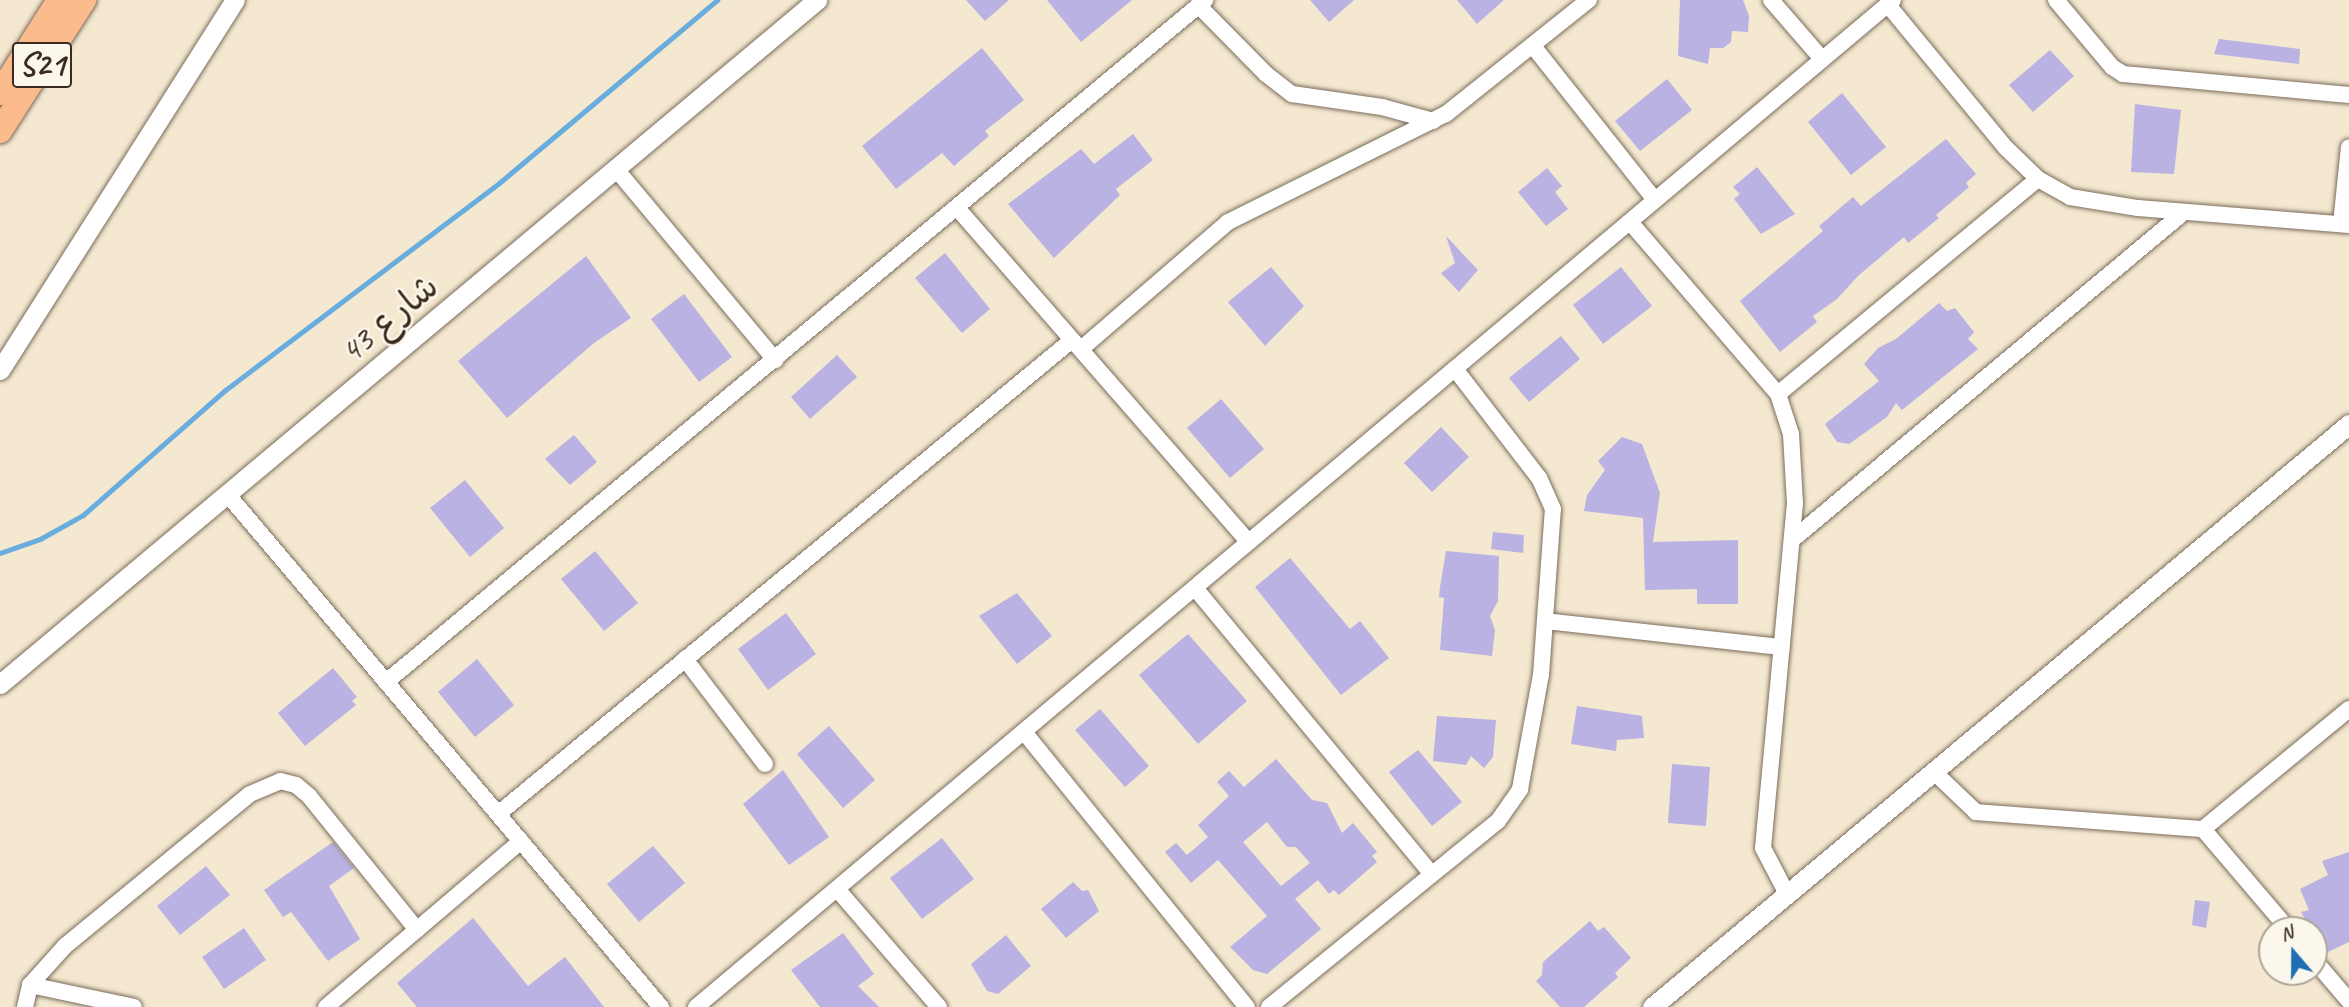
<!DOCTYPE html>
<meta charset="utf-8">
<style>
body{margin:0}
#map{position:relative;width:2349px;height:1007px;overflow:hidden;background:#f4e8d0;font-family:Caveat,"Playpen Sans Arabic",sans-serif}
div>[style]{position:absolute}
.stream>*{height:5px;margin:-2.5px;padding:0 2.5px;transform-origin:2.5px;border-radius:2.5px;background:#69adde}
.building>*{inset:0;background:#bab2e2}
.roads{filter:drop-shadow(0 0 2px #7c6c5c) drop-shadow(0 0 2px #7c6c5c)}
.minor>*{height:16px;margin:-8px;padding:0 8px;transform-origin:8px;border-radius:8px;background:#fff}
.tertiary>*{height:19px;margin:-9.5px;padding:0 9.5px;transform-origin:9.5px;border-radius:9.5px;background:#fff}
.primary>*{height:24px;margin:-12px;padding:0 12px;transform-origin:12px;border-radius:12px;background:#fbbb8d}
span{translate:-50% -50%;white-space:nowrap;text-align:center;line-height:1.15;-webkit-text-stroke:5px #fbf7ec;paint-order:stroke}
.shield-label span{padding:2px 5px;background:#fbf7ec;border:2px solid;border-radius:5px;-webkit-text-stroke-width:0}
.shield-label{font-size:33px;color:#3b2a1e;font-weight:700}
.street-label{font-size:35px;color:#3b2a1e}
.north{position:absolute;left:2258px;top:916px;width:70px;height:70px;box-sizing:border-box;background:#fbf7ec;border:2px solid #aea59a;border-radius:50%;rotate:340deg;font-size:19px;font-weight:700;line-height:28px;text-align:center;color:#3b2a1e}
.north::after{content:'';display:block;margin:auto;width:24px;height:32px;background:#1f6fb2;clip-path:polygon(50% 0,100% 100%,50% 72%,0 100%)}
</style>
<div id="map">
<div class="stream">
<div style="left:0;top:553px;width:42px;rotate:-19.3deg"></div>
<div style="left:40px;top:539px;width:49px;rotate:-29.2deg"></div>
<div style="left:83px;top:515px;width:188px;rotate:-41.3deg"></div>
<div style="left:224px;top:391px;width:345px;rotate:-37.1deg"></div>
<div style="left:499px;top:183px;width:285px;rotate:-40deg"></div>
</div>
<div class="building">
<div style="clip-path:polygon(966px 0,1009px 0,985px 21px)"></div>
<div style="clip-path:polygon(1047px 0,1132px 0,1081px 42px)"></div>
<div style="clip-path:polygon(1310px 0,1354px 0,1329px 22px)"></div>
<div style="clip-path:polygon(1457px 0,1504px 0,1477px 24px)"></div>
<div style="clip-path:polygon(1680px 0,1743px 0,1749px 16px,1748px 32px,1732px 31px,1731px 42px,1723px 48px,1710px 48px,1708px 64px,1678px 56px)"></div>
<div style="clip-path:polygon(2219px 39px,2300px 49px,2299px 64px,2214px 54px)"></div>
<div style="clip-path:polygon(982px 48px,1024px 100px,985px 131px,989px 136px,954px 166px,942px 153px,896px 189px,862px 146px)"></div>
<div style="clip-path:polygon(2050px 50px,2074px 76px,2033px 112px,2009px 85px)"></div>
<div style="clip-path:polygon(1667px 79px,1692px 110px,1640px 151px,1615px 121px)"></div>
<div style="clip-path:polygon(1842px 93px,1886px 147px,1851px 175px,1808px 122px)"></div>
<div style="clip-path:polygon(2135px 104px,2181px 110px,2174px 174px,2131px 172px)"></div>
<div style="clip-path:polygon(1133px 134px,1153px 160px,1116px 189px,1120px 195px,1054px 258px,1008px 204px,1081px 149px,1094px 164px)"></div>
<div style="clip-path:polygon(1946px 139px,1976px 174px,1966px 183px,1969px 187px,1936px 215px,1939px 218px,1908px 243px,1904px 237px,1858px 276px,1837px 299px,1813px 316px,1817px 322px,1780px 352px,1740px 301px,1823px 231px,1819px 226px,1853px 197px,1861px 206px)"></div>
<div style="clip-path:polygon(1757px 167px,1795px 214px,1761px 234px,1734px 199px,1740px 194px,1733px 187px)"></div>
<div style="clip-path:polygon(1547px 168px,1562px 186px,1555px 192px,1568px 209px,1546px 226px,1518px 192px)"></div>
<div style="clip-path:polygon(1446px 236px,1478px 270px,1459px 292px,1441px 273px,1455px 263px)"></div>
<div style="clip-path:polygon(945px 253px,990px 309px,962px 333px,915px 278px)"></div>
<div style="clip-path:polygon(586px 256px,631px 318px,594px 343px,507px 418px,458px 361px)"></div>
<div style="clip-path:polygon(1271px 267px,1304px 306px,1265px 346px,1228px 302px)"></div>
<div style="clip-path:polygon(1621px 267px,1652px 306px,1603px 344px,1573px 305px)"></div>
<div style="clip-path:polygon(684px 294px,732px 357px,699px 382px,651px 319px)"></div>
<div style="clip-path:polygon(1939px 303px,1947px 311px,1955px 308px,1974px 332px,1968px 339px,1978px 349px,1902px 410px,1896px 403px,1887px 417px,1849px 444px,1837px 442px,1825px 424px,1879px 381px,1864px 364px,1878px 348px,1896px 339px)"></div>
<div style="clip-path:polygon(1561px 336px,1580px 359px,1529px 402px,1509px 378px)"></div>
<div style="clip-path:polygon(837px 355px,857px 377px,810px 419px,791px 397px)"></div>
<div style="clip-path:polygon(1221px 399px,1264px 449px,1230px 478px,1187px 428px)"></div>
<div style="clip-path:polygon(1441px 427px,1469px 457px,1432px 492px,1404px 463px)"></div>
<div style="clip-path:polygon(574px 435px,597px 462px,570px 485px,545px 459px)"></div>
<div style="clip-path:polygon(1622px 437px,1642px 444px,1660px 493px,1653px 542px,1738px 540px,1738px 604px,1697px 604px,1697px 589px,1645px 590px,1643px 518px,1584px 511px,1587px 495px,1605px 470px,1598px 461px)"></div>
<div style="clip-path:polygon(465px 480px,504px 528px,470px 557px,430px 508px)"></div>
<div style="clip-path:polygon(1493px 532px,1524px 535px,1523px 553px,1491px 549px)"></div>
<div style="clip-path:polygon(595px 551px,638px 603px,604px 631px,561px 579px)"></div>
<div style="clip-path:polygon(1446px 551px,1499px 556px,1498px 601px,1490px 616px,1495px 630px,1492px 656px,1440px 650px,1444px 598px,1439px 597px,1440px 587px)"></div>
<div style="clip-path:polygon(1290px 558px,1350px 629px,1360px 621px,1389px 658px,1341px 695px,1255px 587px)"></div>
<div style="clip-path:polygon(1017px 593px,1052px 636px,1017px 664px,979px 616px)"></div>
<div style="clip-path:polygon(786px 613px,816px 654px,768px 690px,738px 649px)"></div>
<div style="clip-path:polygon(1188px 634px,1247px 701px,1198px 744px,1139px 675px)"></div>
<div style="clip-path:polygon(477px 659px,514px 705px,475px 737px,438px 692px)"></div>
<div style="clip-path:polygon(333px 668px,357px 697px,352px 701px,356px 705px,305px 746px,278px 713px)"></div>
<div style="clip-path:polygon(1577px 706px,1642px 716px,1644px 738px,1617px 740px,1616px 751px,1571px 744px)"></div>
<div style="clip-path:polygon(1100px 709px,1149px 766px,1125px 787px,1075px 730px)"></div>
<div style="clip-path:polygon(1437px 716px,1496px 720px,1493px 757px,1484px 768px,1471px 756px,1466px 765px,1433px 761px)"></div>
<div style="clip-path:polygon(829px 726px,875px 780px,843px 808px,797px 754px)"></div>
<div style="clip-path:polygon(1418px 750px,1462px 802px,1432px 826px,1389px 772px)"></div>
<div style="clip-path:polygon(evenodd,1276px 759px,1312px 800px,1327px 803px,1342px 833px,1353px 823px,1377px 852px,1372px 856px,1377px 862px,1339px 895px,1334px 890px,1329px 894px,1318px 880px,1295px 899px,1321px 929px,1267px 974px,1253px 970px,1230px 947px,1267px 916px,1218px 860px,1191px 883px,1165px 852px,1176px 843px,1187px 855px,1208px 837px,1198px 825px,1229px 796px,1217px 782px,1229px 771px,1244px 787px,1276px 759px,1267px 822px,1287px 847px,1296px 847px,1310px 863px,1281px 886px,1243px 842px,1267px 822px)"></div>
<div style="clip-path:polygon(1672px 764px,1710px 767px,1706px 826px,1668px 823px)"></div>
<div style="clip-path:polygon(783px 770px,829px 837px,789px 865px,743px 804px)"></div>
<div style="clip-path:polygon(942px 838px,974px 879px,922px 919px,890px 878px)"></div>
<div style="clip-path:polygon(333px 842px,354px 868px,329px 886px,360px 939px,328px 961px,291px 912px,283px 917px,264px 890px)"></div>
<div style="clip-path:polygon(653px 846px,685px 883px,639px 922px,607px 884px)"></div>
<div style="clip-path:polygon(2349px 852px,2349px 942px,2328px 952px,2320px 933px,2314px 936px,2301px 912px,2309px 910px,2300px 889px,2328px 875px,2322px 861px)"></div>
<div style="clip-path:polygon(206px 866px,230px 895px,180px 935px,157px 906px)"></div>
<div style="clip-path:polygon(1073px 882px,1082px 891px,1088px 890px,1099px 911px,1066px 938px,1041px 909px)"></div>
<div style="clip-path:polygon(2195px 900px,2210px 902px,2206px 928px,2192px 925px)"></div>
<div style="clip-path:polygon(473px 918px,528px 986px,565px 957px,604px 1007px,417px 1007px,397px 983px)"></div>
<div style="clip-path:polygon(1590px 921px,1598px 931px,1604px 927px,1631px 958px,1615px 973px,1618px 977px,1584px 1007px,1560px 1007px,1536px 981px,1542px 975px,1543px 962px)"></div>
<div style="clip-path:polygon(244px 928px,266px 960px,224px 989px,202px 957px)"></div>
<div style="clip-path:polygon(843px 933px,874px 974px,858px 986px,879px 1007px,820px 1007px,791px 970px)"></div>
<div style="clip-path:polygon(1006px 935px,1031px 966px,998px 994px,987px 991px,971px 964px)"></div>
</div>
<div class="roads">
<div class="minor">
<div style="left:1771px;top:0;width:77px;rotate:49.2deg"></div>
<div style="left:2056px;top:0;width:87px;rotate:50.1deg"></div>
<div style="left:2112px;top:67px;width:13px;rotate:32deg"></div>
<div style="left:2123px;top:74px;width:227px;rotate:5.3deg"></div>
<div style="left:1198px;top:5px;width:97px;rotate:45.4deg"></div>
<div style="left:1266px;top:74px;width:33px;rotate:38deg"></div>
<div style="left:1292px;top:94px;width:91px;rotate:8.2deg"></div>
<div style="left:1382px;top:107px;width:53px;rotate:15.4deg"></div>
<div style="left:1888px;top:5px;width:185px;rotate:50.5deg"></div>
<div style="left:2006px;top:148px;width:45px;rotate:44.1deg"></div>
<div style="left:2038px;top:179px;width:37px;rotate:29deg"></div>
<div style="left:2070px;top:197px;width:69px;rotate:9.2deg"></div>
<div style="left:2138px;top:208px;width:212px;rotate:4.6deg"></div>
<div style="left:1533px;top:46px;width:196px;rotate:51.6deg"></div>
<div style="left:616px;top:169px;width:249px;rotate:50.2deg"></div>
<div style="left:958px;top:209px;width:442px;rotate:48.9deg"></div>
<div style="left:1630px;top:222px;width:227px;rotate:49.3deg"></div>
<div style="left:1778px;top:394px;width:42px;rotate:72deg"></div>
<div style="left:1791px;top:434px;width:69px;rotate:86.7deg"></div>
<div style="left:1795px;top:503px;width:346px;rotate:95.3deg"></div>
<div style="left:1763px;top:848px;width:52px;rotate:62.4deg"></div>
<div style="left:2341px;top:224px;width:77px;rotate:-84.1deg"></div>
<div style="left:1081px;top:349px;width:194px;rotate:-40.8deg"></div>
<div style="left:1228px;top:222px;width:243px;rotate:-26.4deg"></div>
<div style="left:1446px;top:114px;width:183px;rotate:-38.6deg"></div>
<div style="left:1778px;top:394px;width:337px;rotate:-39.6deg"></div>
<div style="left:228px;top:495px;width:671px;rotate:49.78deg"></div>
<div style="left:1792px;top:540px;width:511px;rotate:-39.92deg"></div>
<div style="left:1195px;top:588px;width:371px;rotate:50.4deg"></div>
<div style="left:1545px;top:621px;width:238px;rotate:6.3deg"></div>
<div style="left:685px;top:659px;width:132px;rotate:52.7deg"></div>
<div style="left:386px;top:682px;width:1066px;rotate:-39.78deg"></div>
<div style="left:1024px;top:732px;width:354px;rotate:51deg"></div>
<div style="left:1933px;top:771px;width:59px;rotate:43.6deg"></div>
<div style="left:1976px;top:812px;width:228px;rotate:4.3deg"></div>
<div style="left:2203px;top:829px;width:189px;rotate:-39.4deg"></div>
<div style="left:498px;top:814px;width:744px;rotate:-39.55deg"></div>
<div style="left:2203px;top:829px;width:133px;rotate:49.6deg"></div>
<div style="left:837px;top:889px;width:156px;rotate:49.2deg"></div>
<div style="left:2314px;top:960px;width:54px;rotate:49.5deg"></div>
<div style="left:30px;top:985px;width:106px;rotate:11.9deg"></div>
<div style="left:25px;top:1007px;width:23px;rotate:-77deg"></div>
<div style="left:30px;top:985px;width:52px;rotate:-48.1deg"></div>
<div style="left:65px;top:946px;width:239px;rotate:-39.4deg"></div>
<div style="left:250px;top:794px;width:33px;rotate:-23deg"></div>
<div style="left:280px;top:781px;width:16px;rotate:14deg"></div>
<div style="left:296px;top:785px;width:17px;rotate:40deg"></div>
<div style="left:309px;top:796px;width:172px;rotate:51.1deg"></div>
<div style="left:326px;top:1007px;width:256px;rotate:-40.4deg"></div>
<div style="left:696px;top:1007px;width:1564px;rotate:-40.07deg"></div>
<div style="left:1269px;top:1007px;width:295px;rotate:-39.1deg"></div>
<div style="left:1498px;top:821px;width:39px;rotate:-55deg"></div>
<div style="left:1520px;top:789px;width:116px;rotate:-79.6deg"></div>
<div style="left:1541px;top:675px;width:166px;rotate:-85.9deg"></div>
<div style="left:1553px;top:509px;width:34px;rotate:-114deg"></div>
<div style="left:1539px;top:478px;width:138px;rotate:-127.6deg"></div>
</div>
<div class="tertiary">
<div style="left:0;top:370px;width:438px;rotate:-57.6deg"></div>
<div style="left:0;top:684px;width:1066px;rotate:-39.94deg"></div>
<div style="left:1652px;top:1007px;width:909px;rotate:-39.91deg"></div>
</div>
<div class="primary">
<div style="left:0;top:93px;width:110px;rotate:-57.6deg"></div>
<div style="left:0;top:131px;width:156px;rotate:-57.3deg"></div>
</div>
</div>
<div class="shield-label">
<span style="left:42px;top:65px">S21</span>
</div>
<div class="street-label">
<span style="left:389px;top:319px;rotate:-40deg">شارع 43</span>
</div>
<div class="north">N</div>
</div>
